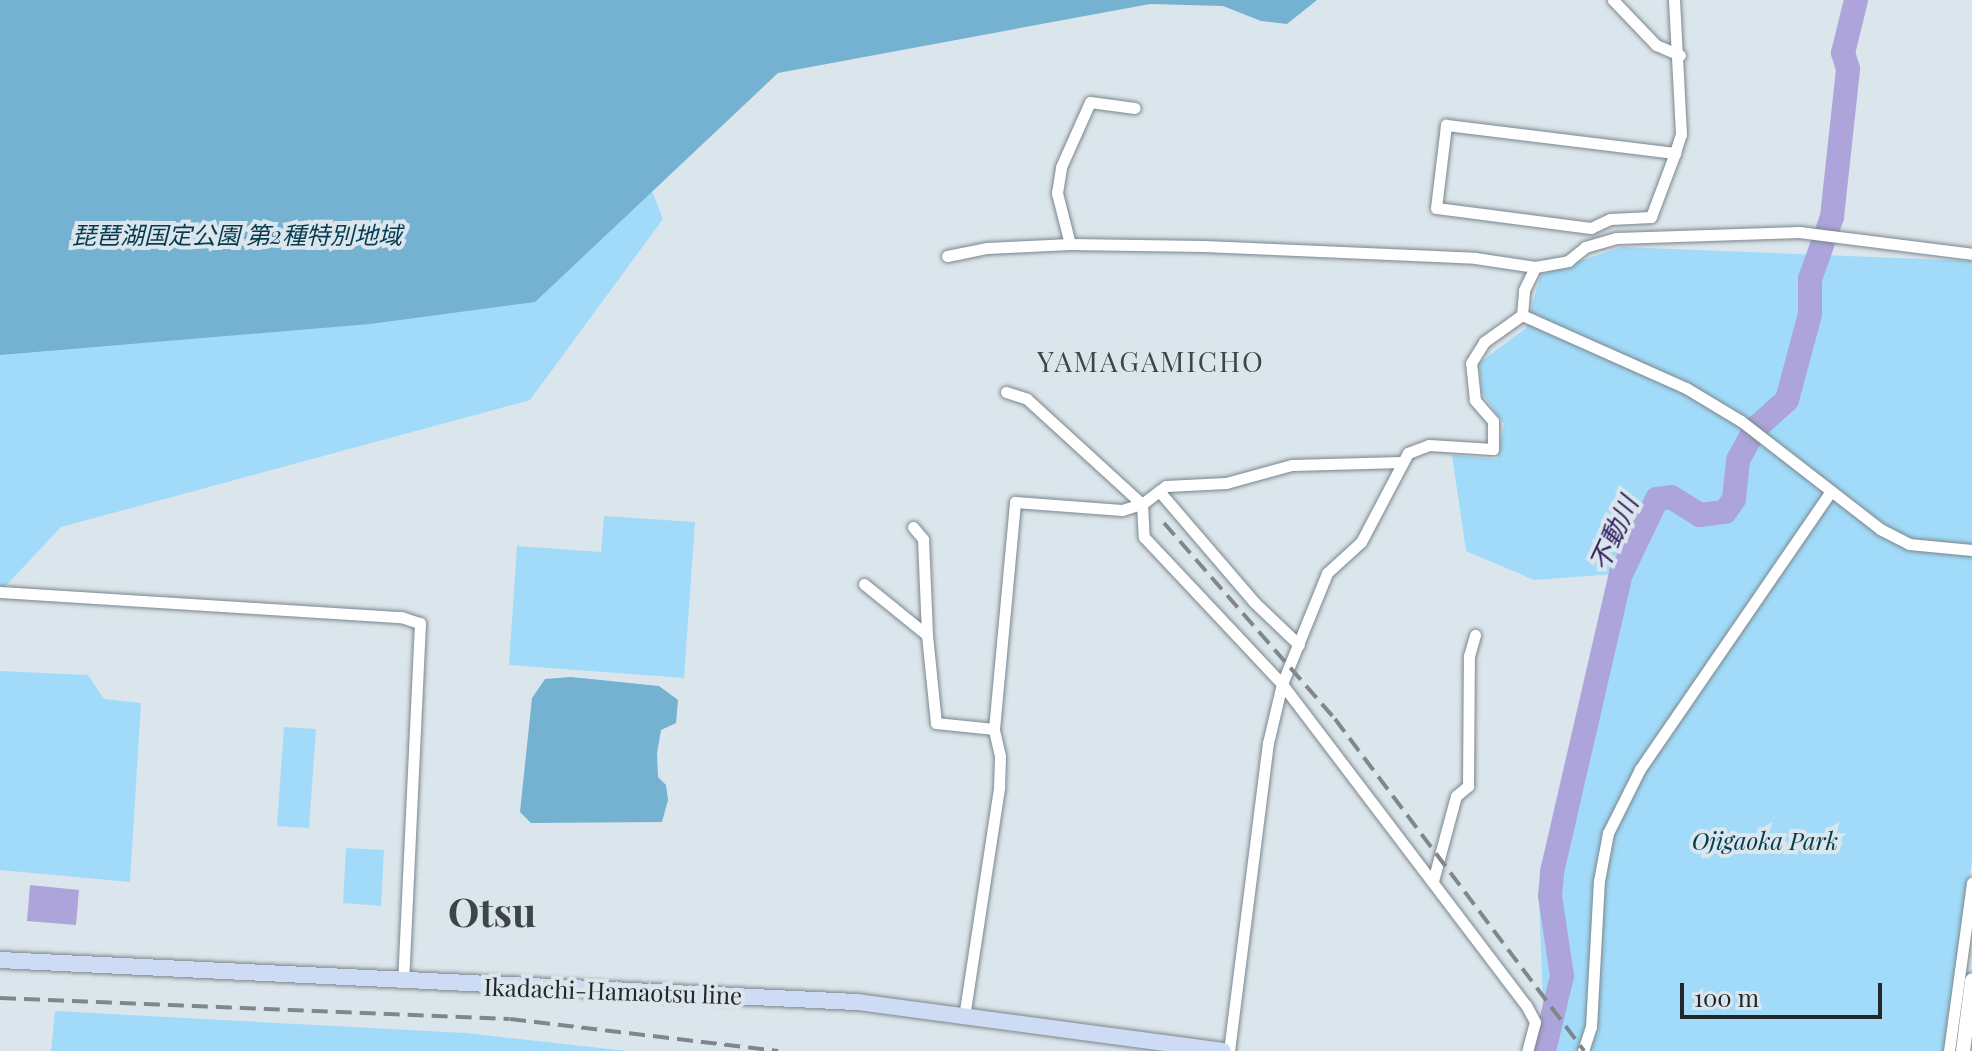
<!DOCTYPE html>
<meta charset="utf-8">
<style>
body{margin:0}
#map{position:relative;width:1972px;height:1051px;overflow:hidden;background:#dbe6ec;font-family:"Playfair Display","Noto Sans JP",serif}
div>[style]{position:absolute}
.green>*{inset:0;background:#a1dbf9}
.forest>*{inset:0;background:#75b1d0}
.water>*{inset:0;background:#aca4da}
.river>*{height:24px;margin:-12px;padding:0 12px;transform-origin:12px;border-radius:12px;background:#aca4da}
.roads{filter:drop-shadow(0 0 2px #7c868b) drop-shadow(0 0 2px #7c868b)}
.minor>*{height:11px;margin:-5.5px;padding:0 5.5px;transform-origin:5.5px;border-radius:5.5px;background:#fff}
.tertiary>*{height:14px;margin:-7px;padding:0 7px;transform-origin:7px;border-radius:7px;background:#fff}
.primary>*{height:16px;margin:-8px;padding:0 8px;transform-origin:8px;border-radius:8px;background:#cddcf4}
.rail>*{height:4px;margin-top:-2px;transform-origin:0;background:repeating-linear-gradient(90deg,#7f878b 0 16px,transparent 0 24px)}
span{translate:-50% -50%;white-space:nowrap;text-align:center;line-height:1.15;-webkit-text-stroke:8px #dbe6ec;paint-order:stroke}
.park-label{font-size:24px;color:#053b50;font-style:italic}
.street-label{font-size:24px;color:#232729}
.water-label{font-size:26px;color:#322261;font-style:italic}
.quarter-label{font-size:28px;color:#3d454a;letter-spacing:2px}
.town-label{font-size:40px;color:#3d454a;font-weight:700}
.scale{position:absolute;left:1680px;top:983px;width:202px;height:36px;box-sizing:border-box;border:4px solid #232729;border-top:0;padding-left:10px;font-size:24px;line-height:28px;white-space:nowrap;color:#232729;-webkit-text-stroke:6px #dbe6ec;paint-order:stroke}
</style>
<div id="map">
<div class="green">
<div style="clip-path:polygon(0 0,577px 0,663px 219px,530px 400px,61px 527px,0 592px)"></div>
<div style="clip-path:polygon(1622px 247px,1972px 261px,1972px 859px,1945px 1051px,1536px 1051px,1544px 1027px,1539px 897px,1616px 574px,1534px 580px,1466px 551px,1452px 455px,1497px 459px,1504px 424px,1482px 393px,1479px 363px,1526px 328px,1541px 274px)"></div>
<div style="clip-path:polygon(604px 516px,695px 522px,684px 678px,509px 665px,517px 546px,601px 552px)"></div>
<div style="clip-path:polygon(0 671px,88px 675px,104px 699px,141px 703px,130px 882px,0 870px)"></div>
<div style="clip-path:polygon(284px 727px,316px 729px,309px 828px,277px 826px)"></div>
<div style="clip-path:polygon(346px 848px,384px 850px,381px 906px,343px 903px)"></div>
<div style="clip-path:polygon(55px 1011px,466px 1033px,627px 1051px,51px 1051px)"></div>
</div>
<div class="forest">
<div style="clip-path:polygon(0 0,1317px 0,1287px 24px,1261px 21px,1223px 6px,1150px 4px,778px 73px,535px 302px,370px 324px,0 355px)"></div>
<div style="clip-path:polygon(571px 677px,659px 686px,678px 700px,676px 723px,661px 730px,657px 753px,658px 777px,666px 785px,668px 800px,662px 822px,531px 823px,520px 812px,532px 698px,545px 679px)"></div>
</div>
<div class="water">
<div style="clip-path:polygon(30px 885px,79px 890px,76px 925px,27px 921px)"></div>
</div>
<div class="river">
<div style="left:1544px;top:1051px;width:77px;rotate:-76.5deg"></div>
<div style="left:1562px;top:976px;width:81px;rotate:-98.5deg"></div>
<div style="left:1550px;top:896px;width:24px;rotate:-85deg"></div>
<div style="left:1552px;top:872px;width:306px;rotate:-77deg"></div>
<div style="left:1621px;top:574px;width:83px;rotate:-64.4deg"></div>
<div style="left:1657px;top:499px;width:14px;rotate:-8deg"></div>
<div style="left:1671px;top:497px;width:34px;rotate:32deg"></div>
<div style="left:1700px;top:515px;width:25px;rotate:-7deg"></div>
<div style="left:1725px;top:512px;width:16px;rotate:-55deg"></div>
<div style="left:1734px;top:499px;width:39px;rotate:-84deg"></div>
<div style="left:1738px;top:460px;width:37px;rotate:-61deg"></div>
<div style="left:1756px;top:428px;width:42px;rotate:-42.1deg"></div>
<div style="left:1787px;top:400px;width:89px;rotate:-75deg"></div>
<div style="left:1810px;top:314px;width:35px;rotate:-90deg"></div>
<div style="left:1810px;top:279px;width:66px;rotate:-70.5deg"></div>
<div style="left:1832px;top:217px;width:149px;rotate:-83.8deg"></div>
<div style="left:1848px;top:69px;width:17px;rotate:-107deg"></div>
<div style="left:1843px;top:53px;width:55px;rotate:-76.2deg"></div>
</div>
<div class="roads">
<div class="minor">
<div style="left:1613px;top:0;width:62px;rotate:46.3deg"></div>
<div style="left:1656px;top:45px;width:26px;rotate:23deg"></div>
<div style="left:1674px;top:0;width:134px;rotate:87deg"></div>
<div style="left:1681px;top:134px;width:20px;rotate:108deg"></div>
<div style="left:1675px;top:153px;width:68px;rotate:110.6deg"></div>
<div style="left:1651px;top:217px;width:41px;rotate:177.2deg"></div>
<div style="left:1610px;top:219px;width:21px;rotate:155deg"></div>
<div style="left:1591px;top:228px;width:156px;rotate:-172.6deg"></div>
<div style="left:1436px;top:208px;width:84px;rotate:-83.1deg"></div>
<div style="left:1446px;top:125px;width:231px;rotate:7deg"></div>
<div style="left:1070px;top:244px;width:53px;rotate:-104.3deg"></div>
<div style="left:1057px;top:193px;width:26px;rotate:-81deg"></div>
<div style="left:1061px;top:167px;width:71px;rotate:-66deg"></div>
<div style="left:1090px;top:102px;width:45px;rotate:7.6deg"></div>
<div style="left:947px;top:256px;width:41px;rotate:-11.3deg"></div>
<div style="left:987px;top:248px;width:83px;rotate:-2.8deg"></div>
<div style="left:1070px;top:244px;width:134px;rotate:0.9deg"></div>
<div style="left:1204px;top:246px;width:271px;rotate:2.5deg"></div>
<div style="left:1475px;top:258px;width:61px;rotate:8.5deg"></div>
<div style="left:1535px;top:267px;width:34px;rotate:-10deg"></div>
<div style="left:1568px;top:261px;width:22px;rotate:-39deg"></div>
<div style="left:1585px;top:247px;width:33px;rotate:-16deg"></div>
<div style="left:1617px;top:238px;width:182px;rotate:-1.9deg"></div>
<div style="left:1799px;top:232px;width:174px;rotate:7.2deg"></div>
<div style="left:1522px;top:315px;width:180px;rotate:24deg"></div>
<div style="left:1686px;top:388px;width:64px;rotate:31deg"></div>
<div style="left:1741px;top:421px;width:176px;rotate:37.8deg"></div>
<div style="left:1880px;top:529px;width:33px;rotate:27deg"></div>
<div style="left:1909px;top:544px;width:63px;rotate:5.4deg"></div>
<div style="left:1006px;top:392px;width:22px;rotate:18deg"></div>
<div style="left:1027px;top:399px;width:156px;rotate:42.4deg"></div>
<div style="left:1142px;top:504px;width:33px;rotate:87deg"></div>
<div style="left:1144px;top:537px;width:202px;rotate:46.8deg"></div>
<div style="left:1282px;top:684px;width:403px;rotate:52.8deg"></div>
<div style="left:1526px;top:1005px;width:19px;rotate:62deg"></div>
<div style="left:1535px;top:1022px;width:30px;rotate:105deg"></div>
<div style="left:1159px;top:491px;width:146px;rotate:49.4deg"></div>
<div style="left:1254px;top:602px;width:62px;rotate:43.7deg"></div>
<div style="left:913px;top:527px;width:16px;rotate:50deg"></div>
<div style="left:923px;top:539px;width:96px;rotate:87.6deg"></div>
<div style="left:864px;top:584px;width:81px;rotate:39deg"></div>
<div style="left:927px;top:635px;width:88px;rotate:84.2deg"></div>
<div style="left:936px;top:723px;width:58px;rotate:5.9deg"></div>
<div style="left:0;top:592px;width:402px;rotate:3.6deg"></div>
<div style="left:401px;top:617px;width:20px;rotate:18deg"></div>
<div style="left:420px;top:623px;width:359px;rotate:92.7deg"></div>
<div style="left:1433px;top:881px;width:88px;rotate:-74.9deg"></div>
<div style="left:1456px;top:796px;width:16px;rotate:-40deg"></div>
<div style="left:1468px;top:786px;width:130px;rotate:-89.6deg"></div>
<div style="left:1469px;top:656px;width:22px;rotate:-74deg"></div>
<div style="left:964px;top:1017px;width:233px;rotate:-81.3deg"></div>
<div style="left:999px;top:787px;width:31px;rotate:-88deg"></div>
<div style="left:1000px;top:756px;width:28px;rotate:-103deg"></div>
<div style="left:994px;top:729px;width:228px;rotate:-84.7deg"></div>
<div style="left:1015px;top:502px;width:107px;rotate:4.3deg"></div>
<div style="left:1122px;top:510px;width:21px;rotate:-17deg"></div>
<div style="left:1142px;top:504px;width:30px;rotate:-37deg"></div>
<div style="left:1166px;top:486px;width:60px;rotate:-2.9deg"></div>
<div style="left:1226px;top:483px;width:68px;rotate:-15.3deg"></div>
<div style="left:1292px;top:465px;width:110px;rotate:-1.6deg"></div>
<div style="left:1229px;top:1051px;width:310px;rotate:-82.8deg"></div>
<div style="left:1268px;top:743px;width:61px;rotate:-76.7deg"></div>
<div style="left:1282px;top:684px;width:120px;rotate:-67.9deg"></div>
<div style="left:1327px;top:573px;width:46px;rotate:-42.4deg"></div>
<div style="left:1361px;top:542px;width:101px;rotate:-62.2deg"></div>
<div style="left:1408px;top:453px;width:22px;rotate:-21deg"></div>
<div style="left:1429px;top:445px;width:64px;rotate:3.6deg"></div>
<div style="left:1493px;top:449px;width:28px;rotate:-90deg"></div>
<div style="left:1493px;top:421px;width:28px;rotate:-131deg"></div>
<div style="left:1475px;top:400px;width:37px;rotate:-96deg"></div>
<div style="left:1471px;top:363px;width:25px;rotate:-58deg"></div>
<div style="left:1484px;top:342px;width:47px;rotate:-35.4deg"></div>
<div style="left:1522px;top:315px;width:25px;rotate:-85deg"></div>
<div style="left:1524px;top:290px;width:25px;rotate:-64deg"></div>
<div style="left:1583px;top:1051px;width:25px;rotate:-72deg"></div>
<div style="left:1591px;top:1027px;width:146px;rotate:-86.9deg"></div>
<div style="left:1599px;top:881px;width:49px;rotate:-79.4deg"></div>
<div style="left:1608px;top:833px;width:72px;rotate:-63.4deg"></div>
<div style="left:1640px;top:769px;width:337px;rotate:-55.5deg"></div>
<div style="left:1949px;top:1051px;width:170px;rotate:-82.2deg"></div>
</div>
<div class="tertiary">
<div style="left:1963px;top:1051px;width:71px;rotate:-82.7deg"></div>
</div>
<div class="primary">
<div style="left:0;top:960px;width:858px;rotate:2.81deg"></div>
<div style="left:857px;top:1002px;width:369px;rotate:7.6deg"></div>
</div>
</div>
<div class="rail">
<div style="left:1164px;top:523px;width:260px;rotate:48.9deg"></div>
<div style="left:1335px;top:719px;width:415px;rotate:53.1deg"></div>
<div style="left:0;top:998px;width:510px;rotate:2.36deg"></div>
<div style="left:510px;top:1019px;width:270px;rotate:6.8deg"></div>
</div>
<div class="park-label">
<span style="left:237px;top:235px">琵琶湖国定公園 第2種特別地域</span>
<span style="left:1765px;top:841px">Ojigaoka Park</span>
</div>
<div class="street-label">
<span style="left:613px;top:991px;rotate:2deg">Ikadachi-Hamaotsu line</span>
</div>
<div class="water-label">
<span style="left:1613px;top:533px;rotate:-65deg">不動川</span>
</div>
<div class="quarter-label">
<span style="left:1151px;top:361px">YAMAGAMICHO</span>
</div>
<div class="town-label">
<span style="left:492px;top:911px">Otsu</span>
</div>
<div class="scale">100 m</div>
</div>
